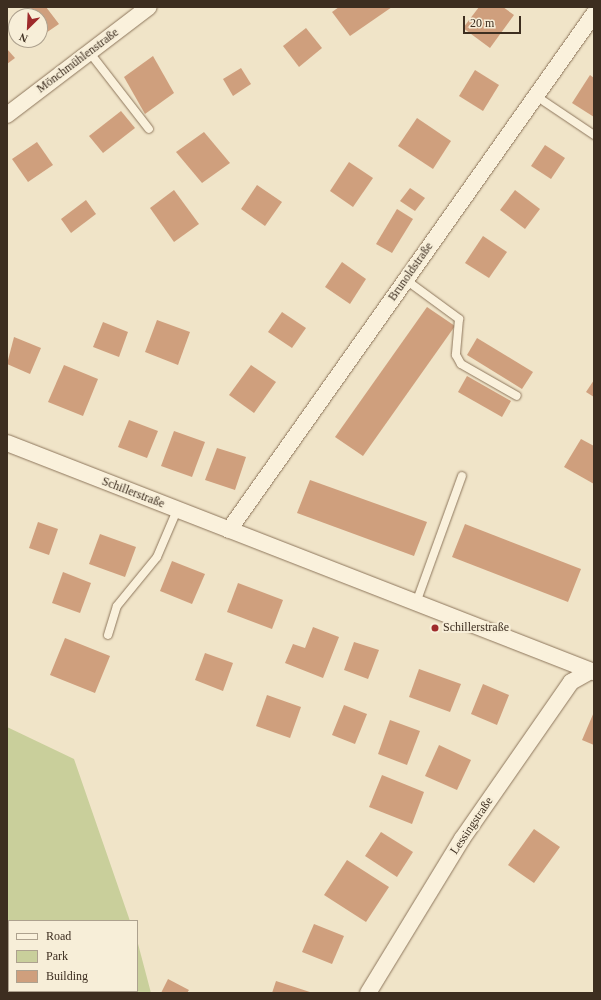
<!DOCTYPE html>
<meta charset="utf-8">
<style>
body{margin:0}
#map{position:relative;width:601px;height:1000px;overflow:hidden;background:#f0e4c8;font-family:"Times New Roman",serif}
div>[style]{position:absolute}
.green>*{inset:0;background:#c9cf9b}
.stream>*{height:6px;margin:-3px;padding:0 3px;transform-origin:3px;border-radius:3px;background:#a9c4bc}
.building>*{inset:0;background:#cf9f7d}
.roads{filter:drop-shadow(0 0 1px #8d765c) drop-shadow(0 0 1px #8d765c)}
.lane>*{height:8px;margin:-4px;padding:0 4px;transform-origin:4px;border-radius:4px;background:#faf1dc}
.street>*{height:16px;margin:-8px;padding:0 8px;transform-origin:8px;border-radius:8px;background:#faf1dc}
.dots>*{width:11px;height:11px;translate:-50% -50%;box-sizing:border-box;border:2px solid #f7eed8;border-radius:50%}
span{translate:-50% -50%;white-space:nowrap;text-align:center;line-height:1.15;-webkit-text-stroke:4px #f7eed8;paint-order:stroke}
.street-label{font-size:12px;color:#3d2e20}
.poi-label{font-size:12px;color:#3d2e20}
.left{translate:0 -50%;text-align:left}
.frame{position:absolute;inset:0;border:8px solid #3d2e20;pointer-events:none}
.legend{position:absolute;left:8px;top:920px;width:130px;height:72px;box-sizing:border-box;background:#f7eed8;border:1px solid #ada18e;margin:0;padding:5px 7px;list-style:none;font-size:12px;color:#3d2e20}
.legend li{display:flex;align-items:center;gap:8px;height:20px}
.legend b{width:20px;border:1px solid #ada18e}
.north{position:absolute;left:8px;top:8px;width:40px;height:40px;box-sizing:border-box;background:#f7eed8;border:1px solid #ada18e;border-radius:50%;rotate:204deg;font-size:11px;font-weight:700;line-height:16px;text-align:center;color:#3d2e20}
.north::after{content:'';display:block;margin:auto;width:14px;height:18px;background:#9e2a2b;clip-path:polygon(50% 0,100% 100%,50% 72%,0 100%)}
.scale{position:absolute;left:463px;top:16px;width:58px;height:18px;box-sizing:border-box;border:2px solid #3d2e20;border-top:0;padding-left:5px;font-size:12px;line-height:14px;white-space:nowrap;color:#3d2e20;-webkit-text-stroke:3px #f7eed8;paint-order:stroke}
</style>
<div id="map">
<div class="green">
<div style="clip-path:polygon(7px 727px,74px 759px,130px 921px,9px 921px,9px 991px,137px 991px,137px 940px,151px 993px,7px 993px)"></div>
</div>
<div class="stream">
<div style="left:7px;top:949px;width:4px;rotate:63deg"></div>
<div style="left:28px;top:991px;width:3px;rotate:45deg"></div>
</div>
<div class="building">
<div style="clip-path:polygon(33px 7px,46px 7px,59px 24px,40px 37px,40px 16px,20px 16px)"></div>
<div style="clip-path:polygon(339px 7px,392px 7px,350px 36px,332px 12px)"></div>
<div style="clip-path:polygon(479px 7px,503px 7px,514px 15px,490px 48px,463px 28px)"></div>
<div style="clip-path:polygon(306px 28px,322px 48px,299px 67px,283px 46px)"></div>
<div style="clip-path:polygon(7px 49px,15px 58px,7px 64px)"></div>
<div style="clip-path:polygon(153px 56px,174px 93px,145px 114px,124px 77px)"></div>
<div style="clip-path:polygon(241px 68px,251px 84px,233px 96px,223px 79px)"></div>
<div style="clip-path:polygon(475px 70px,499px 85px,483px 111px,459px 96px)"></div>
<div style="clip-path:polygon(590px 75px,594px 78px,594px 117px,572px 103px)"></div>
<div style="clip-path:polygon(121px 111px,135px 128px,103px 153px,89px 136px)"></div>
<div style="clip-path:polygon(417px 118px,451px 141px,433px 169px,398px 146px)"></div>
<div style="clip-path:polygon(204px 132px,230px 163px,202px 183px,176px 152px)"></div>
<div style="clip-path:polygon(37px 142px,53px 165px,28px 182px,12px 159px)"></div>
<div style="clip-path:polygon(545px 145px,565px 158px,551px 179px,531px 166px)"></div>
<div style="clip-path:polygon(349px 162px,373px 178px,353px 207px,330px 191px)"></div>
<div style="clip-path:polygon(257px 185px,282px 202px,265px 226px,241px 209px)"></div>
<div style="clip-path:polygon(410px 188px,425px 198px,415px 211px,400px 201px)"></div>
<div style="clip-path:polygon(174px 190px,199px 224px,174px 242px,150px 208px)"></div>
<div style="clip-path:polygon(515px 190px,540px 209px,525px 229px,500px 210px)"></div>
<div style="clip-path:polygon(86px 200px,96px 214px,71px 233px,61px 219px)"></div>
<div style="clip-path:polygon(397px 209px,413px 219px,392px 253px,376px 244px)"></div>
<div style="clip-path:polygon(483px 236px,507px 252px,489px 278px,465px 263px)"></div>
<div style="clip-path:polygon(342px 262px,366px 279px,350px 304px,325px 287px)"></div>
<div style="clip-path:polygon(427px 307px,455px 326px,363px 456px,335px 437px)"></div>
<div style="clip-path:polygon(282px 312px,306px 328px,292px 348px,268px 332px)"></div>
<div style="clip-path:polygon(157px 320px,190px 332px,178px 365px,145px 352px)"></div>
<div style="clip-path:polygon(103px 322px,128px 332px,119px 357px,93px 347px)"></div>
<div style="clip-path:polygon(14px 337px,41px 348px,30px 374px,7px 364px)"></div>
<div style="clip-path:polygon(477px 338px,533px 372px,522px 389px,467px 355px)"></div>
<div style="clip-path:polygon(64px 365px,98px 379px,83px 416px,48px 402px)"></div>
<div style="clip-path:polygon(251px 365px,276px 382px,254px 413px,229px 395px)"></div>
<div style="clip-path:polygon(467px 376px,511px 401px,502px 417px,458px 392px)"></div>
<div style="clip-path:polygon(594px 380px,594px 397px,586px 392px)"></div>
<div style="clip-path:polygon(129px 420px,158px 431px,147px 458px,118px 447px)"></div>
<div style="clip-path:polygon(174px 431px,205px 442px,192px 477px,161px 466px)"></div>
<div style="clip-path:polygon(581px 439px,594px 446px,594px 484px,564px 467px)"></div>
<div style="clip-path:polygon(217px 448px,246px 457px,235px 490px,205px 480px)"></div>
<div style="clip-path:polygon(310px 480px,427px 522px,414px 556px,297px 513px)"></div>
<div style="clip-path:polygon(38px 522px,58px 529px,49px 555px,29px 548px)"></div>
<div style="clip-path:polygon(465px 524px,581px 569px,568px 602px,452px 557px)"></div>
<div style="clip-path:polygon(100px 534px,136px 547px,125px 577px,89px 564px)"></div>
<div style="clip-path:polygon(172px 561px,205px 574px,192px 604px,160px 591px)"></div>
<div style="clip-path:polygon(63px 572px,91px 583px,80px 613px,52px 603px)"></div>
<div style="clip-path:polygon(238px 583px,283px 600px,272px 629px,227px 612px)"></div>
<div style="clip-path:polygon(313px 627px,339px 637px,323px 678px,285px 663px,293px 644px,305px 648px)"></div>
<div style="clip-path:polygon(65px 638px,110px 656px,95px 693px,50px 675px)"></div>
<div style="clip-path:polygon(354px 642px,379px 650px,368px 679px,344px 670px)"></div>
<div style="clip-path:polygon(205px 653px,233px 663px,223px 691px,195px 680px)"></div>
<div style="clip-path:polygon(419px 669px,461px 684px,450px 712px,409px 697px)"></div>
<div style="clip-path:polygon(483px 684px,509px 695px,497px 725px,471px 714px)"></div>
<div style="clip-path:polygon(267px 695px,301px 707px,290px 738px,256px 726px)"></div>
<div style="clip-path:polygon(344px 705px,367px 714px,355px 744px,332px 735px)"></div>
<div style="clip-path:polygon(594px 712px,594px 745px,582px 740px)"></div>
<div style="clip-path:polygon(390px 720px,420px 731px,407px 765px,378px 754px)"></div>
<div style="clip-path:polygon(439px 745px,471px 760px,457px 790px,425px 776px)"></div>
<div style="clip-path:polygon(382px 775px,424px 792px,412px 824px,369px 807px)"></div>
<div style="clip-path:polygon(534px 829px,560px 847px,534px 883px,508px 865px)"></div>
<div style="clip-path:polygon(381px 832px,413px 852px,397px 877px,365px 856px)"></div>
<div style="clip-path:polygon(347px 860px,389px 887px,366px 922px,324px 895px)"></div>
<div style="clip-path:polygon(314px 924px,344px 936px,332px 964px,302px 952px)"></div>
<div style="clip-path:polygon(168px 979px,189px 990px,187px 993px,161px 993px)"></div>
<div style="clip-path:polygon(276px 981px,313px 993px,272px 993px)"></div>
</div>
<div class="roads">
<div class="lane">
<div style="left:90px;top:53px;width:96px;rotate:52.2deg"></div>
<div style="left:536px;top:96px;width:70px;rotate:33.9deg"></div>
<div style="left:406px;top:280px;width:66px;rotate:36.3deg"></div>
<div style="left:459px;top:319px;width:36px;rotate:95deg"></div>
<div style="left:456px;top:355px;width:10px;rotate:61deg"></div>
<div style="left:461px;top:364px;width:64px;rotate:29.7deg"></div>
<div style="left:416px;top:603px;width:135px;rotate:-70.1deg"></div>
<div style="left:108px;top:635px;width:30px;rotate:-73deg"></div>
<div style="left:117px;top:606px;width:63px;rotate:-50.8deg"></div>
<div style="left:157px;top:557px;width:51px;rotate:-66.9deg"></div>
</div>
<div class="street">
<div style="left:7px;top:115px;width:178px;rotate:-37.3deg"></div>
<div style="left:7px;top:443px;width:630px;rotate:21.31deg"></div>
<div style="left:229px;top:530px;width:632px;rotate:-54.73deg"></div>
<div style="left:368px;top:993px;width:180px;rotate:-58.6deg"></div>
<div style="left:462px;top:839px;width:191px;rotate:-55.2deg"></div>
<div style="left:571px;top:682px;width:23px;rotate:-29deg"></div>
</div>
</div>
<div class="dots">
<div style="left:435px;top:628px;background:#9e2a2b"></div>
</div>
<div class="street-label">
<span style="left:78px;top:61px;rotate:-37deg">Mönchmühlenstraße</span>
<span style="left:411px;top:272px;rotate:-55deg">Brunoldstraße</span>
<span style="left:133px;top:493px;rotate:21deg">Schillerstraße</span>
<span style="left:472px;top:826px;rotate:-56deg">Lessingstraße</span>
</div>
<div class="poi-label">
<span class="left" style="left:443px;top:628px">Schillerstraße</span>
</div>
<div class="frame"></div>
<ul class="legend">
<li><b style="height:5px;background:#faf1dc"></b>Road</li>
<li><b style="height:11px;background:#c9cf9b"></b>Park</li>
<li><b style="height:11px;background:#cf9f7d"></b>Building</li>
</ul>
<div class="north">N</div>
<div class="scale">20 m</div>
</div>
